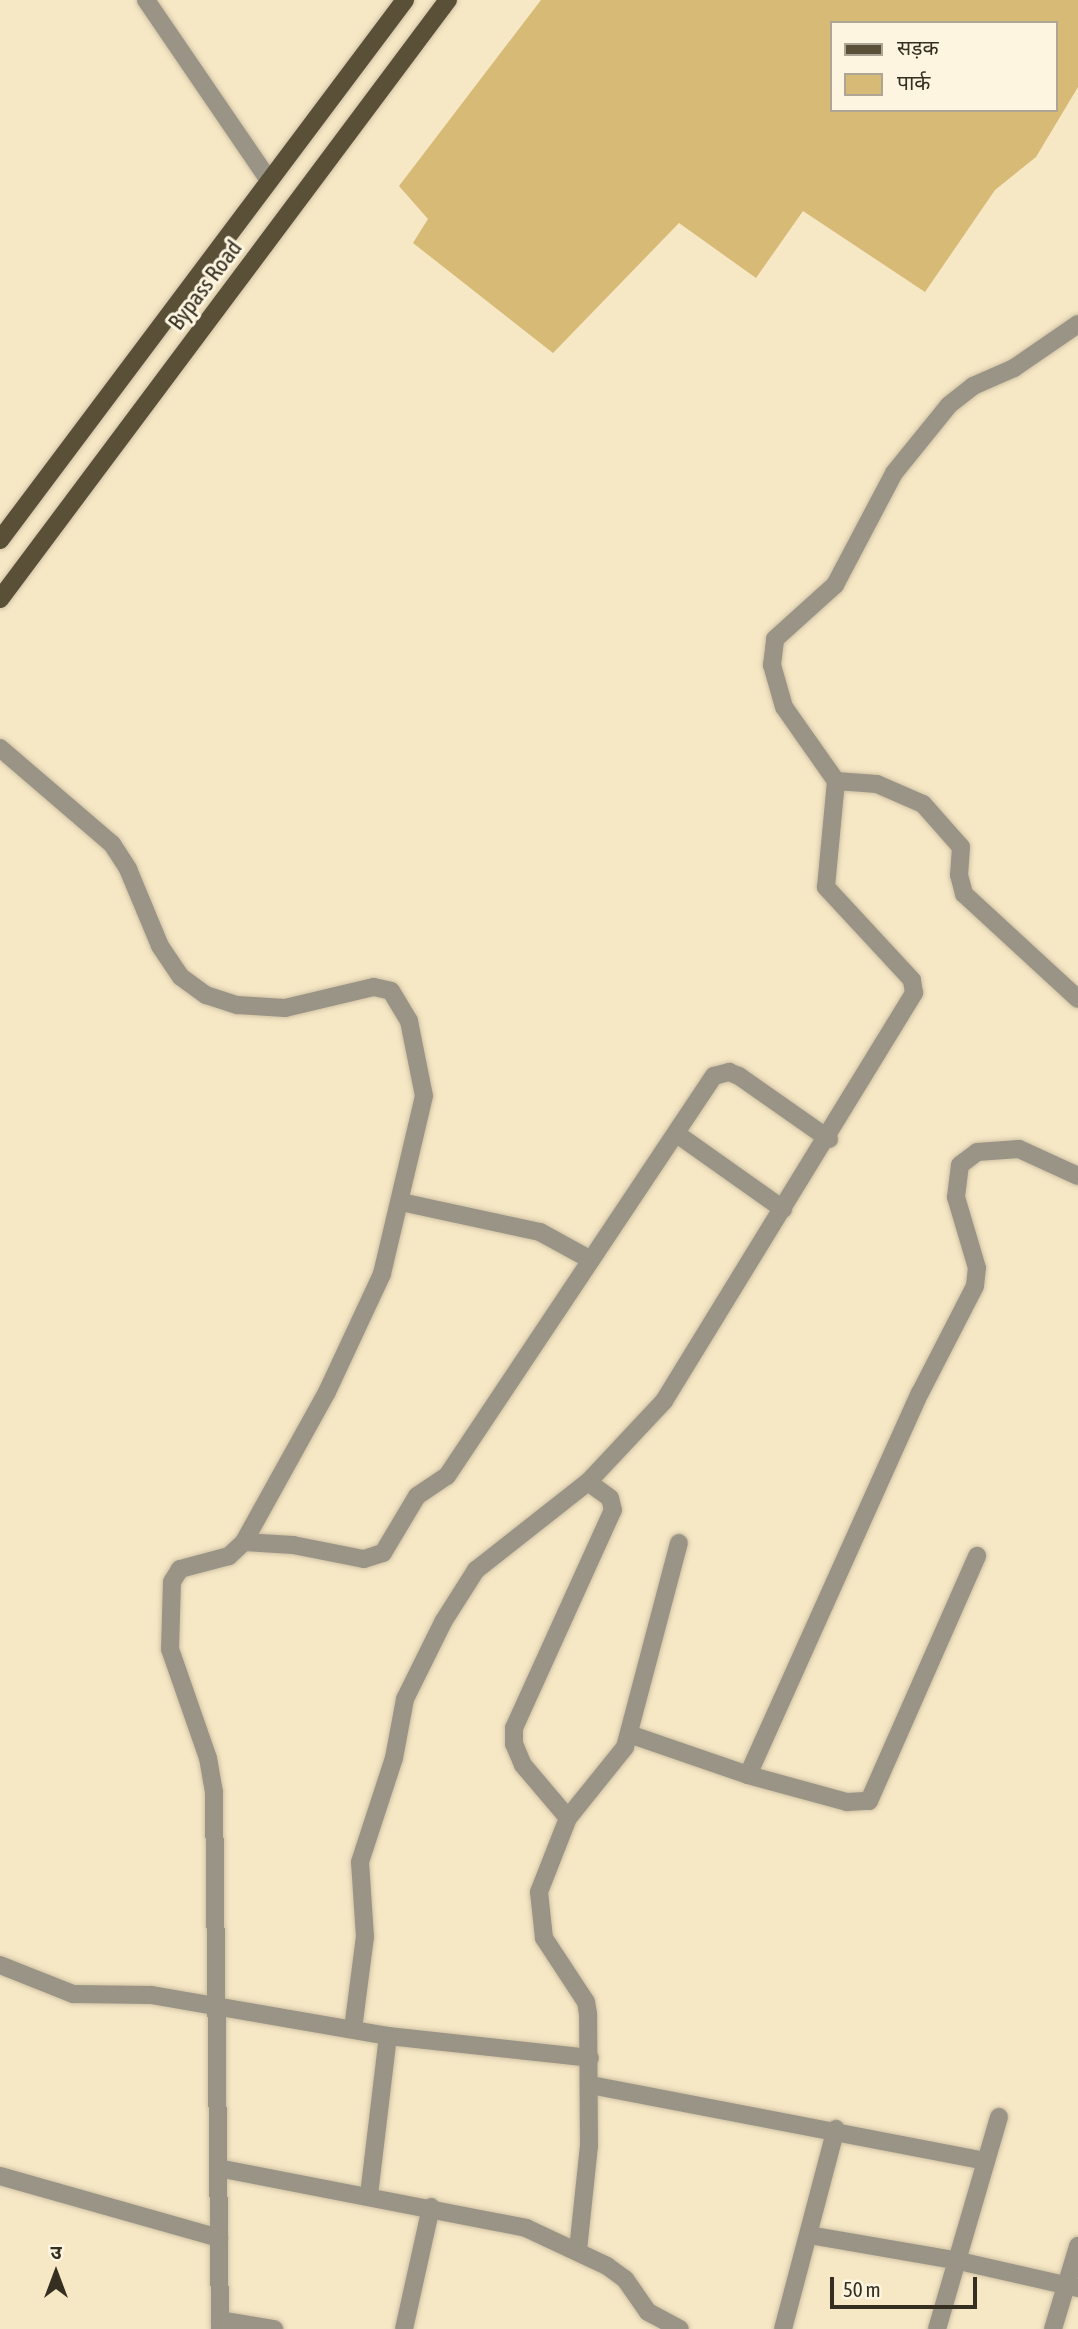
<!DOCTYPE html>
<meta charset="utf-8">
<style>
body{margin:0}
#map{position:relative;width:1078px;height:2329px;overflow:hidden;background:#f6e7c5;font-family:"Asap Condensed","Noto Sans Devanagari",sans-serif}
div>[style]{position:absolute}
.green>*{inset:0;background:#d7ba76}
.roads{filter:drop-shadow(0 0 2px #cfc2a4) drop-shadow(0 0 2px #cfc2a4)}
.street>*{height:18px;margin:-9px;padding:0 9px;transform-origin:9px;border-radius:9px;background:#9a9486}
.primary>*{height:18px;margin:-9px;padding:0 9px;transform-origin:9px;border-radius:9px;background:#5a4f37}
span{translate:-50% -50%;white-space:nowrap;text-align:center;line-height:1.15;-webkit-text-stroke:6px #fef5e0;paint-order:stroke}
.street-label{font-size:23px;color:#352f22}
.legend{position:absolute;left:830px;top:21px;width:228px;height:91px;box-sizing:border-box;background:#fef5e0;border:2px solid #aea694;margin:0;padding:9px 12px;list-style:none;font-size:21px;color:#352f22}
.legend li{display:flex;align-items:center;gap:14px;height:35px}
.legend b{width:35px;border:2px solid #aea694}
.north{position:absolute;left:21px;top:2238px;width:70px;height:70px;-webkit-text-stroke:5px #fef5e0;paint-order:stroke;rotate:0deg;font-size:19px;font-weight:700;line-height:28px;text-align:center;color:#352f22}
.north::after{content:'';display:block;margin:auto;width:24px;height:32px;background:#352f22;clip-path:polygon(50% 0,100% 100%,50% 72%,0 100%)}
.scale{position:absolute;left:830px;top:2277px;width:147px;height:32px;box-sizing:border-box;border:4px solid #352f22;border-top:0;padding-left:9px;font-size:21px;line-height:24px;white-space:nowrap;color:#352f22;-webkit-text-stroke:5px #fef5e0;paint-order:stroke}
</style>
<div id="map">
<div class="green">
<div style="clip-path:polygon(evenodd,541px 0,1078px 0,1078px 87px,1036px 157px,995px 190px,925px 292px,803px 211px,756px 278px,679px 223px,553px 353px,413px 243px,428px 219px,399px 186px,541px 0,831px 23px,1055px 23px,1055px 110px,831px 110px,831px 23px)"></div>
</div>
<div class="roads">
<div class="street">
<div style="left:146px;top:0;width:218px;rotate:55.7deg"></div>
<div style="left:0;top:748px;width:148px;rotate:40.6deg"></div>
<div style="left:112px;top:844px;width:30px;rotate:57deg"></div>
<div style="left:128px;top:869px;width:83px;rotate:67.4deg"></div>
<div style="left:160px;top:946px;width:37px;rotate:56deg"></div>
<div style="left:181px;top:977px;width:31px;rotate:36deg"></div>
<div style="left:206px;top:995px;width:33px;rotate:18deg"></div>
<div style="left:237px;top:1005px;width:48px;rotate:3.6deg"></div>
<div style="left:285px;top:1008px;width:91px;rotate:-13.3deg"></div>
<div style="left:374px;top:987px;width:17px;rotate:13deg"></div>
<div style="left:391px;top:991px;width:35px;rotate:59deg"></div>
<div style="left:409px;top:1021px;width:76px;rotate:78.7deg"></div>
<div style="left:424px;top:1096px;width:183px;rotate:103.3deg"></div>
<div style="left:382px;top:1274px;width:130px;rotate:115deg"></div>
<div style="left:327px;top:1392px;width:171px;rotate:119deg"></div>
<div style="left:244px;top:1542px;width:21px;rotate:137deg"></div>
<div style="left:229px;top:1556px;width:51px;rotate:165.1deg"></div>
<div style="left:180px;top:1569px;width:15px;rotate:122deg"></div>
<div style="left:172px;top:1582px;width:67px;rotate:91.7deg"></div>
<div style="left:170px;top:1649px;width:115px;rotate:70.8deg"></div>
<div style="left:208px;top:1758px;width:35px;rotate:80deg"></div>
<div style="left:214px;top:1792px;width:537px;rotate:89.36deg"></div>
<div style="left:836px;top:781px;width:41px;rotate:4.2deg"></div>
<div style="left:877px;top:784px;width:50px;rotate:23.5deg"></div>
<div style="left:923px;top:804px;width:57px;rotate:48.5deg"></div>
<div style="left:961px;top:847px;width:28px;rotate:94deg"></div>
<div style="left:959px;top:875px;width:20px;rotate:75deg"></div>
<div style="left:964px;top:894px;width:155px;rotate:42.6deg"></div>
<div style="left:677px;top:1134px;width:130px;rotate:35.3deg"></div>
<div style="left:401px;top:1202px;width:142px;rotate:12.2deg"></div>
<div style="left:540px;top:1232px;width:58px;rotate:28.8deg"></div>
<div style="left:244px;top:1542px;width:49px;rotate:3.5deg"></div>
<div style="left:293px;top:1545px;width:72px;rotate:11.2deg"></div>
<div style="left:364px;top:1559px;width:20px;rotate:-18deg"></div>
<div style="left:383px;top:1553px;width:66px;rotate:-59.2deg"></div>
<div style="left:417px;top:1496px;width:36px;rotate:-34deg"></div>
<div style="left:447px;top:1476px;width:481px;rotate:-56.3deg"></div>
<div style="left:714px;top:1076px;width:16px;rotate:-15deg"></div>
<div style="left:729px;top:1072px;width:11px;rotate:22deg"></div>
<div style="left:739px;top:1076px;width:110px;rotate:35deg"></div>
<div style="left:629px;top:1734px;width:126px;rotate:19deg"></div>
<div style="left:748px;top:1775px;width:103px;rotate:15.3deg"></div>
<div style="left:847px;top:1802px;width:22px;rotate:-3deg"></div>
<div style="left:869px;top:1801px;width:268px;rotate:-66.2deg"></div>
<div style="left:748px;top:1775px;width:419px;rotate:-65.8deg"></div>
<div style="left:920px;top:1393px;width:120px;rotate:-62.8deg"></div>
<div style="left:975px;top:1286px;width:18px;rotate:-84deg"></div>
<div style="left:977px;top:1268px;width:74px;rotate:-106.5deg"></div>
<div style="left:956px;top:1197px;width:32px;rotate:-83deg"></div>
<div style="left:960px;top:1165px;width:21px;rotate:-37deg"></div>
<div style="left:977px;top:1152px;width:42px;rotate:-4.1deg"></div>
<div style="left:1019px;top:1149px;width:65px;rotate:24.6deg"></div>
<div style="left:568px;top:1818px;width:70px;rotate:-130.3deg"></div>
<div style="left:523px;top:1765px;width:23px;rotate:-113deg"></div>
<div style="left:514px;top:1744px;width:16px;rotate:-90deg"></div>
<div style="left:514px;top:1728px;width:239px;rotate:-65.6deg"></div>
<div style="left:613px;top:1510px;width:12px;rotate:-104deg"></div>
<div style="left:610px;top:1498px;width:27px;rotate:-144deg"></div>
<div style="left:0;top:1965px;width:79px;rotate:21.7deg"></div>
<div style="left:73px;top:1994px;width:78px;rotate:0.7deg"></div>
<div style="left:151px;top:1995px;width:241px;rotate:9.8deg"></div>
<div style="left:388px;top:2036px;width:203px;rotate:6.2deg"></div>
<div style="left:353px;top:2029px;width:93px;rotate:-82.6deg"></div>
<div style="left:365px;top:1937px;width:75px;rotate:-93.8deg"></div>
<div style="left:360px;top:1862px;width:109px;rotate:-71.9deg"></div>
<div style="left:394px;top:1758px;width:60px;rotate:-79.4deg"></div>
<div style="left:405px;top:1699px;width:86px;rotate:-63.7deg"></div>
<div style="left:443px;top:1622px;width:62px;rotate:-57.6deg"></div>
<div style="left:476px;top:1570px;width:142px;rotate:-38.2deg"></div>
<div style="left:588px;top:1482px;width:111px;rotate:-46.8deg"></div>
<div style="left:664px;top:1401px;width:479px;rotate:-58.5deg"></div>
<div style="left:914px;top:993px;width:13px;rotate:-99deg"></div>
<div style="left:912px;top:980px;width:127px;rotate:-132.8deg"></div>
<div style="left:826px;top:887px;width:106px;rotate:-84.6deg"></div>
<div style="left:836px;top:781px;width:90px;rotate:-125.1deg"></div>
<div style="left:784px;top:707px;width:44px;rotate:-105.9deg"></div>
<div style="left:772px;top:665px;width:26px;rotate:-83deg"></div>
<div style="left:775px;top:639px;width:81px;rotate:-42deg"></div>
<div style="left:835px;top:585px;width:127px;rotate:-62.2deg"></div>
<div style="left:894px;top:473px;width:87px;rotate:-51deg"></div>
<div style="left:949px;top:405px;width:31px;rotate:-38deg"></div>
<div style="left:973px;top:386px;width:45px;rotate:-23.7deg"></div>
<div style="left:1014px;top:368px;width:78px;rotate:-34.5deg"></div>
<div style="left:591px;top:2085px;width:402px;rotate:10.9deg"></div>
<div style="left:218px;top:2168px;width:314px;rotate:11deg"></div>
<div style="left:526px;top:2228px;width:89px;rotate:25.1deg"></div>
<div style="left:607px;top:2266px;width:22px;rotate:36deg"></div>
<div style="left:625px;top:2279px;width:40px;rotate:55.1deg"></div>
<div style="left:648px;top:2312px;width:36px;rotate:28deg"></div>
<div style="left:0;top:2176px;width:228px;rotate:15.8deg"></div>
<div style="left:369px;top:2195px;width:160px;rotate:-83.2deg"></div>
<div style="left:809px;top:2235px;width:152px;rotate:9.8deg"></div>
<div style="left:959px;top:2261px;width:122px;rotate:12.8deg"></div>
<div style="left:578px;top:2250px;width:105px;rotate:-84deg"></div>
<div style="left:589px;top:2146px;width:132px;rotate:-90.4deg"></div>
<div style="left:588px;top:2014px;width:12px;rotate:-99deg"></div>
<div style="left:586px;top:2002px;width:77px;rotate:-123.3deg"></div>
<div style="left:544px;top:1938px;width:46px;rotate:-96.2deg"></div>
<div style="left:539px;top:1892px;width:79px;rotate:-68.6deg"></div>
<div style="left:568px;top:1818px;width:91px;rotate:-51.2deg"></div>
<div style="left:625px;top:1747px;width:211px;rotate:-75.2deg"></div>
<div style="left:220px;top:2320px;width:55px;rotate:9.5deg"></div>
<div style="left:404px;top:2329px;width:125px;rotate:-77.5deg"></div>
<div style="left:783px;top:2329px;width:207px;rotate:-75.2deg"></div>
<div style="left:937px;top:2329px;width:221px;rotate:-73.7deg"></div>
<div style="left:1053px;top:2329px;width:87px;rotate:-73.2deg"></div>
</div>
<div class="primary">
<div style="left:0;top:540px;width:675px;rotate:-53.13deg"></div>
<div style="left:0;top:599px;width:748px;rotate:-53.21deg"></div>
</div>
</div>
<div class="street-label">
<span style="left:205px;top:285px;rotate:-53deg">Bypass Road</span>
</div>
<ul class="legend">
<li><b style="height:9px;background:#5a4f37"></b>सड़क</li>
<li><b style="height:19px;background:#d7ba76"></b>पार्क</li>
</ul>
<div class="north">उ</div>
<div class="scale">50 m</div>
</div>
